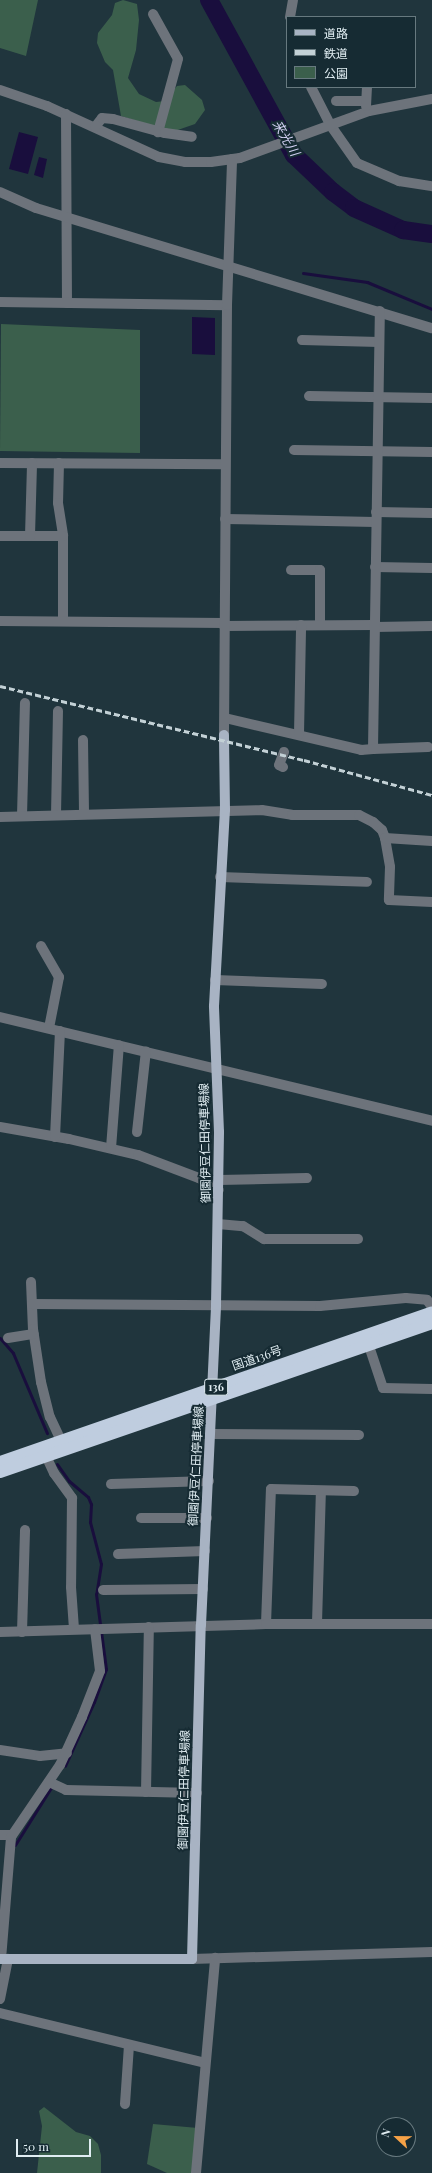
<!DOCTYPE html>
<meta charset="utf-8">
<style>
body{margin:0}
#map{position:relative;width:432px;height:2173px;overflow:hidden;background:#20353d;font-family:"Playfair Display","Noto Sans JP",serif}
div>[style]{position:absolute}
.green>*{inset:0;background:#3b5f4c}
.water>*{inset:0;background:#190e3d}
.stream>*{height:3px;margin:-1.5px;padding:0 1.5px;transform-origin:1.5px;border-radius:1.5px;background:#190e3d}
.river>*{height:18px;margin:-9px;padding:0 9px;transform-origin:9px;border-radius:9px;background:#190e3d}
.minor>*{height:10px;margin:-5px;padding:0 5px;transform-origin:5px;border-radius:5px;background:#6d737b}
.major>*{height:10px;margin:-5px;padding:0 5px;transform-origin:5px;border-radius:5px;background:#a8b3c3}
.highway>*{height:12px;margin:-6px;padding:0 6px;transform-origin:6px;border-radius:6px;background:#bfcddf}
.rail>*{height:3px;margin-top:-1.5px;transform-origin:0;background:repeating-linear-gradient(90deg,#c3d1d6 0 6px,transparent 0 9px)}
span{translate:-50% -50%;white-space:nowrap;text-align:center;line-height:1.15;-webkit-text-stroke:4px #162b33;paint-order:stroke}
.shield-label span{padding:1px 3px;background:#162b33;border:1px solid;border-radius:3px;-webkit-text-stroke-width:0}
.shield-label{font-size:11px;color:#e0edf2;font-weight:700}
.street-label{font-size:12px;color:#e0edf2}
.water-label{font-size:13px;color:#d1cff1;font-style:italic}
.legend{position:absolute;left:286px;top:16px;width:130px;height:72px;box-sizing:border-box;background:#162b33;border:1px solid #67797f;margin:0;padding:5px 7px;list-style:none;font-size:12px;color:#e0edf2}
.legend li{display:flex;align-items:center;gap:8px;height:20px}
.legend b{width:20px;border:1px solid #67797f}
.north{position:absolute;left:376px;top:2117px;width:40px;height:40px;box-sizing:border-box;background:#162b33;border:1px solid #67797f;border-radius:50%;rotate:292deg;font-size:11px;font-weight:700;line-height:16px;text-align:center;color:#e0edf2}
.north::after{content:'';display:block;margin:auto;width:14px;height:18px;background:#f6a247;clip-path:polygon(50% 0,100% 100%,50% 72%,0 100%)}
.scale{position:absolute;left:16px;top:2139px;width:75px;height:18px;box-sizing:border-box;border:2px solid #e0edf2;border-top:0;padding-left:5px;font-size:12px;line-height:14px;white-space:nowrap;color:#e0edf2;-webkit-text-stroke:3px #162b33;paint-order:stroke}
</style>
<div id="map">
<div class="green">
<div style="clip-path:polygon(0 0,38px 0,26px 56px,0 48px)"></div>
<div style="clip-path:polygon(123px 0,137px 4px,139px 20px,136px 50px,128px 78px,139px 94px,156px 102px,165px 101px,177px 86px,185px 85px,202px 100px,205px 110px,195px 124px,172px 132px,121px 116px,113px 70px,105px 62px,97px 43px,98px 33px,112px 15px,115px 3px)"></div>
<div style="clip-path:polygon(1px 324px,140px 330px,140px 453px,0 451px)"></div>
<div style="clip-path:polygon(44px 2107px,76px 2132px,90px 2136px,98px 2144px,101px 2155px,101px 2173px,37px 2173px,42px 2126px,39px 2111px)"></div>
<div style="clip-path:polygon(153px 2124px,198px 2128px,193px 2173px,167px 2173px,147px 2164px)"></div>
</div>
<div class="water">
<div style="clip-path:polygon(19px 132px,38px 137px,28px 174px,9px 169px)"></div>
<div style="clip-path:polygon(39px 157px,47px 159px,43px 178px,34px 175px)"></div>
<div style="clip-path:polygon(192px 317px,215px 318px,215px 355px,192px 354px)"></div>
</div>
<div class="stream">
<div style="left:303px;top:273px;width:65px;rotate:8deg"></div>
<div style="left:367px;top:282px;width:70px;rotate:22.6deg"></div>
<div style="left:0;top:1338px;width:20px;rotate:49deg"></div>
<div style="left:13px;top:1353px;width:87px;rotate:67deg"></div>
<div style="left:57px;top:1464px;width:21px;rotate:55deg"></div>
<div style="left:69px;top:1481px;width:25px;rotate:40deg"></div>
<div style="left:88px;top:1497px;width:8px;rotate:67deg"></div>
<div style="left:91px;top:1504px;width:18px;rotate:93deg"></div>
<div style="left:90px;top:1522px;width:43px;rotate:75.3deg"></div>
<div style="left:101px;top:1564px;width:30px;rotate:99deg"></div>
<div style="left:96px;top:1594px;width:76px;rotate:82.4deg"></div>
<div style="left:106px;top:1669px;width:35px;rotate:110deg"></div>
<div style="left:94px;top:1702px;width:70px;rotate:114.4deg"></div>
<div style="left:15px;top:1845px;width:70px;rotate:-57.9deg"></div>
</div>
<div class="river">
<div style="left:209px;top:0;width:177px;rotate:61.3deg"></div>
<div style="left:294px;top:155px;width:54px;rotate:43.5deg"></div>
<div style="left:333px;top:192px;width:26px;rotate:37deg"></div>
<div style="left:354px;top:208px;width:54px;rotate:24.2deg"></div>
<div style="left:403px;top:230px;width:29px;rotate:8deg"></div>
</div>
<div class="minor">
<div style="left:153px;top:14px;width:51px;rotate:60.9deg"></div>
<div style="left:178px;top:59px;width:76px;rotate:105.3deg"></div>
<div style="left:290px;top:17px;width:17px;rotate:-80deg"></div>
<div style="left:311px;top:87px;width:44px;rotate:62.9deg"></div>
<div style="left:331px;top:126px;width:45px;rotate:54.9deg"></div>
<div style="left:357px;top:163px;width:46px;rotate:23.2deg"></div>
<div style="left:399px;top:181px;width:33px;rotate:9deg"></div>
<div style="left:0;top:90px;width:50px;rotate:18.8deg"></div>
<div style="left:47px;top:106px;width:123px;rotate:24.5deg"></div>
<div style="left:159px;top:157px;width:26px;rotate:11deg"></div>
<div style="left:185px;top:162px;width:26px"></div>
<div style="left:211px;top:162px;width:29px;rotate:-8deg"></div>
<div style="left:240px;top:158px;width:137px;rotate:-20deg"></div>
<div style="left:369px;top:111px;width:64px;rotate:-10.8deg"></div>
<div style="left:336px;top:101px;width:30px"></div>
<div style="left:366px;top:106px;width:19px;rotate:-87deg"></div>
<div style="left:66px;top:114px;width:189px;rotate:89.7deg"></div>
<div style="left:95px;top:127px;width:11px;rotate:-52deg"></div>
<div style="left:102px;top:118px;width:11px;rotate:5deg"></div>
<div style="left:113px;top:119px;width:54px;rotate:15.1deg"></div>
<div style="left:165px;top:133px;width:27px;rotate:8deg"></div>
<div style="left:0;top:192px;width:39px;rotate:24deg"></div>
<div style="left:36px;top:208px;width:414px;rotate:16.9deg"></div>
<div style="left:0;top:302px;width:227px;rotate:0.8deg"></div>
<div style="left:302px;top:340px;width:77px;rotate:1.5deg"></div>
<div style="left:309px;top:396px;width:123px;rotate:0.9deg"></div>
<div style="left:294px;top:450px;width:138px;rotate:0.8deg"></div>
<div style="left:0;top:463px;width:225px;rotate:0.3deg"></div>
<div style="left:59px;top:463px;width:40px;rotate:91.4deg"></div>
<div style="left:58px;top:503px;width:33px;rotate:81deg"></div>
<div style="left:63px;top:536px;width:85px;rotate:90deg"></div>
<div style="left:376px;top:512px;width:56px;rotate:1deg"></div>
<div style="left:225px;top:519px;width:150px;rotate:1.1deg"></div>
<div style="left:0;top:536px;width:63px"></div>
<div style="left:30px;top:536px;width:73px;rotate:-88.4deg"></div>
<div style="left:375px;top:567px;width:57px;rotate:1deg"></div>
<div style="left:291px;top:570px;width:29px"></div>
<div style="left:320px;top:570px;width:55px;rotate:90deg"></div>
<div style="left:0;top:621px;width:224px;rotate:0.5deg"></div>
<div style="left:224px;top:626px;width:151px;rotate:-0.4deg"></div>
<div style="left:375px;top:627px;width:57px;rotate:-1deg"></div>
<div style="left:225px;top:718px;width:140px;rotate:13.2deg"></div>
<div style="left:361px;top:750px;width:12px;rotate:-5deg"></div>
<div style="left:373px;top:749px;width:438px;rotate:-89.1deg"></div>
<div style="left:299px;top:734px;width:109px;rotate:-88.9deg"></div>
<div style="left:224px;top:735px;width:430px;rotate:-89.6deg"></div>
<div style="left:227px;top:305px;width:146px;rotate:-88deg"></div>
<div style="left:83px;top:740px;width:74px;rotate:89.2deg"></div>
<div style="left:373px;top:749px;width:55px;rotate:-2.1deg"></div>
<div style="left:283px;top:767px;width:4px;rotate:-153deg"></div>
<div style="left:279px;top:765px;width:14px;rotate:-69deg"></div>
<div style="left:56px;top:815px;width:104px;rotate:-88.9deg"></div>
<div style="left:22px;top:816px;width:113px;rotate:-88.5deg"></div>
<div style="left:0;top:817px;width:262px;rotate:-1.5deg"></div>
<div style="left:262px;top:810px;width:30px;rotate:9deg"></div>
<div style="left:292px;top:815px;width:67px"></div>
<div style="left:359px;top:815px;width:16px;rotate:27deg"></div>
<div style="left:373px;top:822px;width:12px;rotate:42deg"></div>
<div style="left:382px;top:830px;width:9px;rotate:69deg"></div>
<div style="left:385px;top:838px;width:29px;rotate:80deg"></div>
<div style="left:390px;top:867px;width:33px;rotate:92deg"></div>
<div style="left:389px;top:900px;width:43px;rotate:2.7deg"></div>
<div style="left:385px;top:838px;width:47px;rotate:3.7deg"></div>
<div style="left:220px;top:877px;width:147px;rotate:1.9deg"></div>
<div style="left:41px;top:946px;width:36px;rotate:60deg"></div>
<div style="left:59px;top:977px;width:52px;rotate:101.1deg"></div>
<div style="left:215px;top:980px;width:107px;rotate:2.1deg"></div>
<div style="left:0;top:1017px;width:444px;rotate:13.5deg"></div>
<div style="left:0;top:1127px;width:70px;rotate:9.9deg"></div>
<div style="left:69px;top:1139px;width:71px;rotate:13.1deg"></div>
<div style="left:138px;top:1155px;width:65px;rotate:20.7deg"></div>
<div style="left:199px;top:1178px;width:23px;rotate:31deg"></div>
<div style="left:137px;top:1132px;width:81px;rotate:-83.7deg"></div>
<div style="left:55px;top:1137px;width:106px;rotate:-87.3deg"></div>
<div style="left:111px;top:1148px;width:103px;rotate:-85.6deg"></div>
<div style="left:219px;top:1180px;width:88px;rotate:-1.3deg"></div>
<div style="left:218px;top:1224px;width:25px;rotate:5deg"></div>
<div style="left:243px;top:1226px;width:25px;rotate:32deg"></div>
<div style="left:264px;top:1239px;width:94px"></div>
<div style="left:31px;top:1282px;width:47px;rotate:87.6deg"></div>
<div style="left:33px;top:1329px;width:54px;rotate:81.4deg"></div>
<div style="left:41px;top:1382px;width:36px;rotate:76deg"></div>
<div style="left:50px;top:1417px;width:33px;rotate:65deg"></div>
<div style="left:32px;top:1304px;width:288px;rotate:0.4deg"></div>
<div style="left:320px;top:1306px;width:86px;rotate:-5.3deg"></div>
<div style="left:406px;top:1298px;width:21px;rotate:5deg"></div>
<div style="left:427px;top:1300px;width:9px;rotate:54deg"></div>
<div style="left:8px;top:1338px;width:26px;rotate:-9deg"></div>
<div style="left:369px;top:1346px;width:44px;rotate:71.6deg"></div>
<div style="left:383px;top:1388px;width:49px;rotate:1.2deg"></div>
<div style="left:211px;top:1434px;width:148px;rotate:0.4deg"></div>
<div style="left:46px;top:1456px;width:19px;rotate:65deg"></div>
<div style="left:54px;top:1473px;width:31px;rotate:54deg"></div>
<div style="left:72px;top:1498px;width:89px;rotate:90.6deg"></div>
<div style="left:71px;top:1587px;width:42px;rotate:85.9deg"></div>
<div style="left:111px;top:1484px;width:98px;rotate:-1.8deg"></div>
<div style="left:141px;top:1518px;width:66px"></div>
<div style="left:118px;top:1554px;width:87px;rotate:-2deg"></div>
<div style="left:103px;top:1590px;width:100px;rotate:-0.6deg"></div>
<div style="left:317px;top:1623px;width:132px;rotate:-88.3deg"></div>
<div style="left:266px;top:1624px;width:135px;rotate:-87.9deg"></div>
<div style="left:271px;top:1489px;width:83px;rotate:1.4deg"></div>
<div style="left:0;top:1632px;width:266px;rotate:-1.7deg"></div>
<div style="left:266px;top:1624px;width:166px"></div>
<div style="left:22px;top:1632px;width:102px;rotate:-88.3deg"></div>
<div style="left:0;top:1750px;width:40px;rotate:8.5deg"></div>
<div style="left:40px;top:1756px;width:27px;rotate:-6deg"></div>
<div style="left:49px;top:1782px;width:19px;rotate:25deg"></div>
<div style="left:66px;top:1790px;width:131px;rotate:1.3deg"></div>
<div style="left:146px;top:1792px;width:165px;rotate:-89deg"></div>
<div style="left:0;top:1835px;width:12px"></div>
<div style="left:1px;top:1959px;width:122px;rotate:-85.3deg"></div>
<div style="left:11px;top:1837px;width:87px;rotate:-55.8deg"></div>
<div style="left:60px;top:1765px;width:53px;rotate:-65.4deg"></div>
<div style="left:82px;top:1717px;width:49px;rotate:-68.6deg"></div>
<div style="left:100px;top:1671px;width:42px;rotate:-96.8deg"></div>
<div style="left:192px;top:1959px;width:240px;rotate:-1.7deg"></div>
<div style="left:0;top:1999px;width:41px;rotate:-78.7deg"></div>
<div style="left:0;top:2013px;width:211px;rotate:13.7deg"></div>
<div style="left:125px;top:2104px;width:58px;rotate:-86.1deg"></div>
<div style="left:196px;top:2173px;width:216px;rotate:-84.9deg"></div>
</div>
<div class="major">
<div style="left:0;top:1959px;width:192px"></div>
<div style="left:192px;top:1959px;width:334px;rotate:-88.5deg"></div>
<div style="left:201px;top:1625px;width:320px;rotate:-87.3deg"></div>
<div style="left:216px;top:1305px;width:173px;rotate:-89deg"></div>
<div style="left:219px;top:1132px;width:126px;rotate:-92.3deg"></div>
<div style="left:214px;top:1006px;width:196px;rotate:-86.8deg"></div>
<div style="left:225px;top:810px;width:75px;rotate:-90.8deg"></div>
</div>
<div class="highway">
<div style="left:0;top:1462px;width:457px;rotate:-19.1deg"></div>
<div style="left:0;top:1472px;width:457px;rotate:-19deg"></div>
</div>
<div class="rail">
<div style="left:0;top:686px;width:313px;rotate:13.7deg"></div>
<div style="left:304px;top:760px;width:133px;rotate:15.3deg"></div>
</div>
<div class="shield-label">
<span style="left:216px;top:1387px">136</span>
</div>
<div class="street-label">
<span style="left:205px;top:1143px;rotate:-91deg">御園伊豆仁田停車場線</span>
<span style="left:257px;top:1358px;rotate:-19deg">国道136号</span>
<span style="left:196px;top:1466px;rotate:-87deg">御園伊豆仁田停車場線</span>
<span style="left:184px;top:1790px;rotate:-89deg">御園伊豆仁田停車場線</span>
</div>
<div class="water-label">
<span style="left:286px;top:138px;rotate:59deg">来光川</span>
</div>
<ul class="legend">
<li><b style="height:5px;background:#a8b3c3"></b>道路</li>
<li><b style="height:5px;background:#c3d1d6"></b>鉄道</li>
<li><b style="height:11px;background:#3b5f4c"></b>公園</li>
</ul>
<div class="north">N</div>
<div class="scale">50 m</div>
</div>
